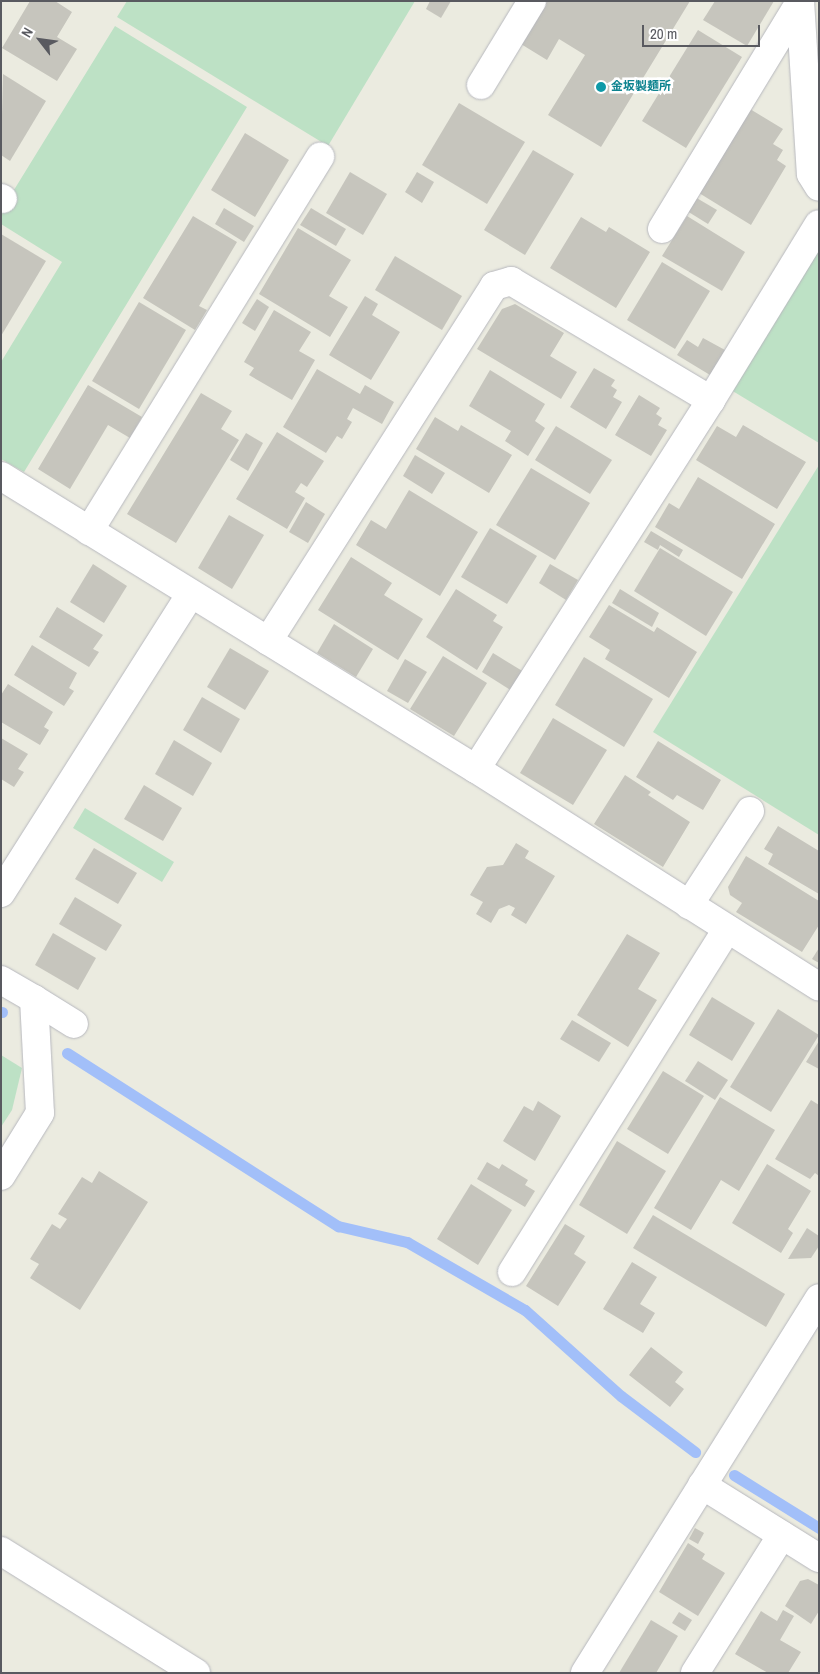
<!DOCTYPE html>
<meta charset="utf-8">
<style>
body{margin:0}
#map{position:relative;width:820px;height:1674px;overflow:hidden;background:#ebebe0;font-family:"Archivo Narrow","Noto Sans JP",sans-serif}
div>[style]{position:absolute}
.green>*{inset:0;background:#bde1c5}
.stream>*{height:11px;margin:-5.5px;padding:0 5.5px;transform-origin:5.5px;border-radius:5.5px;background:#a2bff9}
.building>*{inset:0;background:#c6c5bd}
.roads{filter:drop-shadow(0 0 1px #b7b8be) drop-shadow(0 0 1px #b7b8be)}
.minor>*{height:28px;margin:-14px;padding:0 14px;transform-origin:14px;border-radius:14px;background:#fff}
.dots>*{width:14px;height:14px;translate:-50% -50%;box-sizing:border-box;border:2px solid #fff;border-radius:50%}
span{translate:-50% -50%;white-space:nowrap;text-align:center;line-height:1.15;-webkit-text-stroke:5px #fff;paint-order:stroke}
.culture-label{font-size:12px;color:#0d838f;font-weight:700}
.left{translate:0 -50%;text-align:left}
.frame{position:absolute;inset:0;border:2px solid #595a60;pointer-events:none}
.north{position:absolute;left:15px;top:15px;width:50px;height:50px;-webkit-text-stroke:4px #fff;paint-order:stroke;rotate:300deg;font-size:14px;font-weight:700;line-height:20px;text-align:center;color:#595a60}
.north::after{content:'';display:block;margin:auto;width:18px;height:22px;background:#595a60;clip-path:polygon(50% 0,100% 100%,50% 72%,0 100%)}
.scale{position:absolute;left:642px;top:25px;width:118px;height:22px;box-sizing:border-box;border:2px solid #595a60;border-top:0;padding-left:6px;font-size:15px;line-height:18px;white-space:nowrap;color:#595a60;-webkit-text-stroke:4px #fff;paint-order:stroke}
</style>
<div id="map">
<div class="green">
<div style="clip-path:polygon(127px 1px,415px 1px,328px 146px,117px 17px)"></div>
<div style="clip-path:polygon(115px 26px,247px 107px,24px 472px,1px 459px,1px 362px,62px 262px,1px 224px,1px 211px)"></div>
<div style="clip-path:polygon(819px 246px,819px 443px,731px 390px)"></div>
<div style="clip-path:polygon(819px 465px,819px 835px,653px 732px)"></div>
<div style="clip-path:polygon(85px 808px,174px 862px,162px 882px,73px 828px)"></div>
<div style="clip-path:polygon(1px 1055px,22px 1068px,12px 1110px,1px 1127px)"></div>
</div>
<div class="stream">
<div style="left:1px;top:1012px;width:1px"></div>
<div style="left:67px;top:1053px;width:322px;rotate:32.6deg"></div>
<div style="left:338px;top:1226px;width:71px;rotate:13.1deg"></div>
<div style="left:407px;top:1242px;width:136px;rotate:30deg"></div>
<div style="left:525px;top:1310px;width:129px;rotate:41.9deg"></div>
<div style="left:621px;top:1396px;width:93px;rotate:37.1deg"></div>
<div style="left:734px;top:1475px;width:100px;rotate:31.9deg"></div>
</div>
<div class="building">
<div style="clip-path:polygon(30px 1px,55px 1px,72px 12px,57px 37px,77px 49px,57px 81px,2px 48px)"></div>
<div style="clip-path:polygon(430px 1px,451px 1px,441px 18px,426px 9px)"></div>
<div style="clip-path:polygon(540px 1px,690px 1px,601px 147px,548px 115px,585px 55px,559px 39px,547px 60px,516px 41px)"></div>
<div style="clip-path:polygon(715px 1px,774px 1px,747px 46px,703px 20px)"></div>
<div style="clip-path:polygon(698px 30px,742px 57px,686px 148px,642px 121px)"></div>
<div style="clip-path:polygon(3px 74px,46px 101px,10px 161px,1px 155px)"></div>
<div style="clip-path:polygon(459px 103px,525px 142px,487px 204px,422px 165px)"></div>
<div style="clip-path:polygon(750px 109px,783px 129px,773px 144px,783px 150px,777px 160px,786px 166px,751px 225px,699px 193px)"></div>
<div style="clip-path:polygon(245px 133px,289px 160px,255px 217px,211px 190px)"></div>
<div style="clip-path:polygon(533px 150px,574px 174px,525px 255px,484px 230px)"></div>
<div style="clip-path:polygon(350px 172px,387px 194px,363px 235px,326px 213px)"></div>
<div style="clip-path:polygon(417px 172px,434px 182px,422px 203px,405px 192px)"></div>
<div style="clip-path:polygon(695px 197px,717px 210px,708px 224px,687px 211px)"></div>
<div style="clip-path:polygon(224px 208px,254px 226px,244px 242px,215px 224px)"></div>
<div style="clip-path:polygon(311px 208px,346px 229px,336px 246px,300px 225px)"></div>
<div style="clip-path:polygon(193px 216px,237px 242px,199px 306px,207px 310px,195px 330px,143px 298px)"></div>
<div style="clip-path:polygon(687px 216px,745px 252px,722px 291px,662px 256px)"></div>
<div style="clip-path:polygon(581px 217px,606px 232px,609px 227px,650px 252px,616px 308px,550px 268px)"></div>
<div style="clip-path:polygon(298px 228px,351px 260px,329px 296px,348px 307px,330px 337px,259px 294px)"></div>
<div style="clip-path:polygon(1px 234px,46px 261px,1px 336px)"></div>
<div style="clip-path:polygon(395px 256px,462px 296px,442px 330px,375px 290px)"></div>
<div style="clip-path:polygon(662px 262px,710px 291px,675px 349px,627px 320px)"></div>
<div style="clip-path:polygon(365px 296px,378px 304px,372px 315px,400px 332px,371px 380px,329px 355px)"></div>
<div style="clip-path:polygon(257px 299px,269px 307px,255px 331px,242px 323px)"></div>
<div style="clip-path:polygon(139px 302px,186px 330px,139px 409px,92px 381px)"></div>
<div style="clip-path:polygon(515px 304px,564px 333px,550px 356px,577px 372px,561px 399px,477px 349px,502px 309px)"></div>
<div style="clip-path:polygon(274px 310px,311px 332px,299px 351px,315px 360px,292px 400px,249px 375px,254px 368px,244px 362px)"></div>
<div style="clip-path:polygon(703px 338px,725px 350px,710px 375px,677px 355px,687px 340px,698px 347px)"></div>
<div style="clip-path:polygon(594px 368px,615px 380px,611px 386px,617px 390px,613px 397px,622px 402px,606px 429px,570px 407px)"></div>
<div style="clip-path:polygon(317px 369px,360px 394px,365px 385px,394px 402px,382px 424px,353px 408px,347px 419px,352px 422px,342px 439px,337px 436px,326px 453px,283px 427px)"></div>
<div style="clip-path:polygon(490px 370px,545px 404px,535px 421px,545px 428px,528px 456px,505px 441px,511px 431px,469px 406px)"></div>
<div style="clip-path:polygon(88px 385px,142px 417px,130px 438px,108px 425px,70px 489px,38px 469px)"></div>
<div style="clip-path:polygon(201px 393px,232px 411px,221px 429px,239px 440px,176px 543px,127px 514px)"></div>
<div style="clip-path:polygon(639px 395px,660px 408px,656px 414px,662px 418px,658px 425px,667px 430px,651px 456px,615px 435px)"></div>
<div style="clip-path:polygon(435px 417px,458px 431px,461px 425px,512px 455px,489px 493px,416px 449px)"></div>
<div style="clip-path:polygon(743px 425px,806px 462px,777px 509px,696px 460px,717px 426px,736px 437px)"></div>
<div style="clip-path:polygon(556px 426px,612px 460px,590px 494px,535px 460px)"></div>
<div style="clip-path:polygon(277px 432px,324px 461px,307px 487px,301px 483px,295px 492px,305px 498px,287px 529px,236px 499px)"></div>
<div style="clip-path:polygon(246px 433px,263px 443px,248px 471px,230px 460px)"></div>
<div style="clip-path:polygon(415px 455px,445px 473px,432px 494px,403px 476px)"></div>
<div style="clip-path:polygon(531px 468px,590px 503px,555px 560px,496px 525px)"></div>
<div style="clip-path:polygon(698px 477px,775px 524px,742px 579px,655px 527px,669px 503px,679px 509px)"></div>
<div style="clip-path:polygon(409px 490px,478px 532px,440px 596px,356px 545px,371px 520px,386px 529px)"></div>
<div style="clip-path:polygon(306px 502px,325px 514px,308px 543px,289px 532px)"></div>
<div style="clip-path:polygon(229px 515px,264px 535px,232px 589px,198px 568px)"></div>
<div style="clip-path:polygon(490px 528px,537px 556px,507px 604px,461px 577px)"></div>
<div style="clip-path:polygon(651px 531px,683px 550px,679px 557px,660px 545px,658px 550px,644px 542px)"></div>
<div style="clip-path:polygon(660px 548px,733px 592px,706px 636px,634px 591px)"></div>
<div style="clip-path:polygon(351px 557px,392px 583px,384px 595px,423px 619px,398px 660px,318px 610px)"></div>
<div style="clip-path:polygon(93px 564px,127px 586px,104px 623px,70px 602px)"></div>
<div style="clip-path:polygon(550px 564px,578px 580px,566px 600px,539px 583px)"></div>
<div style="clip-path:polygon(456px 589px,497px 615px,493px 621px,503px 627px,477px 670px,426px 637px)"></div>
<div style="clip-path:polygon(620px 589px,659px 613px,652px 627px,612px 603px)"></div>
<div style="clip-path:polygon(609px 605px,654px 632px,657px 627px,697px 652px,669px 698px,605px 659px,610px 650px,589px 637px)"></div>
<div style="clip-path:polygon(57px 607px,103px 635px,93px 649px,99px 652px,89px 667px,39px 637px)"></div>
<div style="clip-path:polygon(334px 624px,373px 649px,356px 677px,317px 653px)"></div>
<div style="clip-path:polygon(32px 645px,77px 673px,69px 688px,74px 691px,64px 706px,14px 675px)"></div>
<div style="clip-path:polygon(230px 648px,269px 671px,245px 710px,207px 687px)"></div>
<div style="clip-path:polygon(493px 653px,524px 672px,512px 691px,482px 672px)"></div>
<div style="clip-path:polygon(443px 656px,487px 683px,454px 736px,410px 709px)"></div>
<div style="clip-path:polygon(584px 657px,653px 699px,624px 747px,555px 705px)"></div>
<div style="clip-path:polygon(405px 659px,427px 672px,408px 703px,387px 691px)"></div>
<div style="clip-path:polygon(8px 684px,53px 712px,44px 727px,49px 730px,40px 745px,1px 722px,1px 695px)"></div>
<div style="clip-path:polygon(202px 697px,240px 719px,221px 753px,183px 730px)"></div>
<div style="clip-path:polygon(553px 718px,607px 750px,573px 805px,520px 773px)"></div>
<div style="clip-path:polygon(1px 738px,28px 754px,18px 769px,24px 772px,14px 787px,1px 779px)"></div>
<div style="clip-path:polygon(174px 740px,212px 763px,193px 796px,155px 774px)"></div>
<div style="clip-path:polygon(658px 741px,721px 780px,703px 810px,677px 795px,673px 800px,636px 777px)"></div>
<div style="clip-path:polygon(625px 775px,651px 792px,648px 795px,690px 822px,663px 867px,594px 824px)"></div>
<div style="clip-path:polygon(144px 785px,182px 808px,163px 841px,124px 819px)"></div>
<div style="clip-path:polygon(778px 826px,819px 851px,819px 894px,768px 864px,773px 854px,764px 849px)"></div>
<div style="clip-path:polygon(516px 843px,529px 851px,525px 858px,555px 876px,526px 924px,511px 915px,515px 908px,509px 905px,499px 909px,491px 923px,476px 914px,483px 902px,470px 895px,487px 867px,503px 865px)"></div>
<div style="clip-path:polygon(94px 848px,137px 873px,118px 904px,75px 879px)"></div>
<div style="clip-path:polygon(746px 856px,819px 901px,819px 925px,802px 952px,736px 912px,742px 903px,730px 895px,728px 887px)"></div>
<div style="clip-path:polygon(75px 897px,122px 925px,106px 951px,59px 924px)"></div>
<div style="clip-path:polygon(53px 933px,96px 958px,78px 990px,35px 965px)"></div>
<div style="clip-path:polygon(627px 934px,660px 953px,638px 989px,657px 1000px,628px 1047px,577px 1015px)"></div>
<div style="clip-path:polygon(819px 948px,819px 963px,812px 959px)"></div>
<div style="clip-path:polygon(712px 997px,755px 1023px,732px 1061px,689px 1035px)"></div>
<div style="clip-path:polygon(778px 1009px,819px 1035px,771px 1112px,730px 1087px)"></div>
<div style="clip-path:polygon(572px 1020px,611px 1043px,599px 1062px,560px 1039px)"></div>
<div style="clip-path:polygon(819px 1041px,819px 1069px,806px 1062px)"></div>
<div style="clip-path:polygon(698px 1061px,728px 1080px,715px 1100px,685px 1081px)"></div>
<div style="clip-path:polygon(663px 1071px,704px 1096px,668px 1154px,627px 1129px)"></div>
<div style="clip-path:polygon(720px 1097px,775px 1130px,739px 1191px,721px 1180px,691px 1230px,654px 1208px)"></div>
<div style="clip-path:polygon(811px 1100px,819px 1105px,819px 1176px,815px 1173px,810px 1179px,775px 1159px)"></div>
<div style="clip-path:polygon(538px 1101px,561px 1116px,535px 1161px,503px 1141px,524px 1106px,533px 1111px)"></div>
<div style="clip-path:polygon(617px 1141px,666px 1171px,627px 1234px,579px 1205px)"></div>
<div style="clip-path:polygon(487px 1162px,499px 1169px,502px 1164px,528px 1180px,525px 1185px,535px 1191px,525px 1207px,477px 1179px)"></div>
<div style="clip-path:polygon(767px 1164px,811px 1191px,788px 1229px,793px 1233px,781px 1253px,732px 1223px)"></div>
<div style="clip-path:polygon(99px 1171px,148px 1202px,80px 1310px,30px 1278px,39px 1264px,30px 1259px,52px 1224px,60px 1229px,67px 1219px,58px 1214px,82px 1177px,92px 1183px)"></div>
<div style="clip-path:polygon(471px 1184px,512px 1210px,478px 1265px,437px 1239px)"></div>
<div style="clip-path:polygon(653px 1215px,785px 1294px,766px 1327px,633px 1248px)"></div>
<div style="clip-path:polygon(565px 1224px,585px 1236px,574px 1254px,586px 1262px,558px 1306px,526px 1286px)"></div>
<div style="clip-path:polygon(807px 1228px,819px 1236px,819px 1246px,811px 1258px,788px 1259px)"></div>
<div style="clip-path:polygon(632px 1262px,657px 1277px,640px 1304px,655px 1313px,643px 1333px,603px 1309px)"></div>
<div style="clip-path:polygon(651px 1347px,683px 1372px,675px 1382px,684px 1389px,670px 1407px,629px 1375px)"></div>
<div style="clip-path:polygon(695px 1528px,704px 1533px,698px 1544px,689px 1539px)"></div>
<div style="clip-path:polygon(688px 1543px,705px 1554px,702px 1559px,725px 1573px,698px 1616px,659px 1592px)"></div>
<div style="clip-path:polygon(808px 1579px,819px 1585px,819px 1611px,811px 1624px,785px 1606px,800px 1581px)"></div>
<div style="clip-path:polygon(783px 1610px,794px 1616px,780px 1640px,801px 1652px,788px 1673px,768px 1673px,735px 1654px,761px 1611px,777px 1621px)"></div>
<div style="clip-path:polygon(679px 1612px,692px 1620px,685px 1631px,672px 1623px)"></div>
<div style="clip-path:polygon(651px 1620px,678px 1636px,656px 1673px,619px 1673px)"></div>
</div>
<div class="roads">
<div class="minor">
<div style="left:800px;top:1px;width:173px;rotate:86.4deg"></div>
<div style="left:811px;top:174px;width:15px;rotate:58deg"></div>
<div style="left:481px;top:85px;width:98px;rotate:-58.7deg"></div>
<div style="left:1px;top:198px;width:2px;rotate:27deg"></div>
<div style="left:662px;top:229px;width:266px;rotate:-58.7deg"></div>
<div style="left:1px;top:476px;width:558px;rotate:31.67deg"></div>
<div style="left:476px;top:769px;width:406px;rotate:32.4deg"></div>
<div style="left:89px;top:531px;width:440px;rotate:-58.3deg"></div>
<div style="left:268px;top:641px;width:421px;rotate:-57.5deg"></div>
<div style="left:494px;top:286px;width:18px;rotate:-16deg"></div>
<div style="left:511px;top:281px;width:233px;rotate:30.8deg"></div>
<div style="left:476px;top:769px;width:437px;rotate:-57.5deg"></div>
<div style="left:711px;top:400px;width:206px;rotate:-58.5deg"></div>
<div style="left:1px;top:893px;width:354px;rotate:-57.6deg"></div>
<div style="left:689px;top:905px;width:112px;rotate:-57deg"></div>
<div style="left:1px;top:980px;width:38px;rotate:30deg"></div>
<div style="left:34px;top:999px;width:114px;rotate:87deg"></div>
<div style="left:40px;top:1113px;width:74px;rotate:121.8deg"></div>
<div style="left:34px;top:999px;width:47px;rotate:32deg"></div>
<div style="left:512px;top:1272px;width:405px;rotate:-57.9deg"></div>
<div style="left:702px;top:1485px;width:138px;rotate:32deg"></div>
<div style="left:1px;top:1551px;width:230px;rotate:32deg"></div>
<div style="left:585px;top:1673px;width:442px;rotate:-58deg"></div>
<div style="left:695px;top:1673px;width:163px;rotate:-57.8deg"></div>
</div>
</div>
<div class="dots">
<div style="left:601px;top:87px;background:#0f9aa8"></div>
</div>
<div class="culture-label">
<span class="left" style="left:611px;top:87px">金坂製麺所</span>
</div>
<div class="frame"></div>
<div class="north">N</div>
<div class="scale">20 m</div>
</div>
